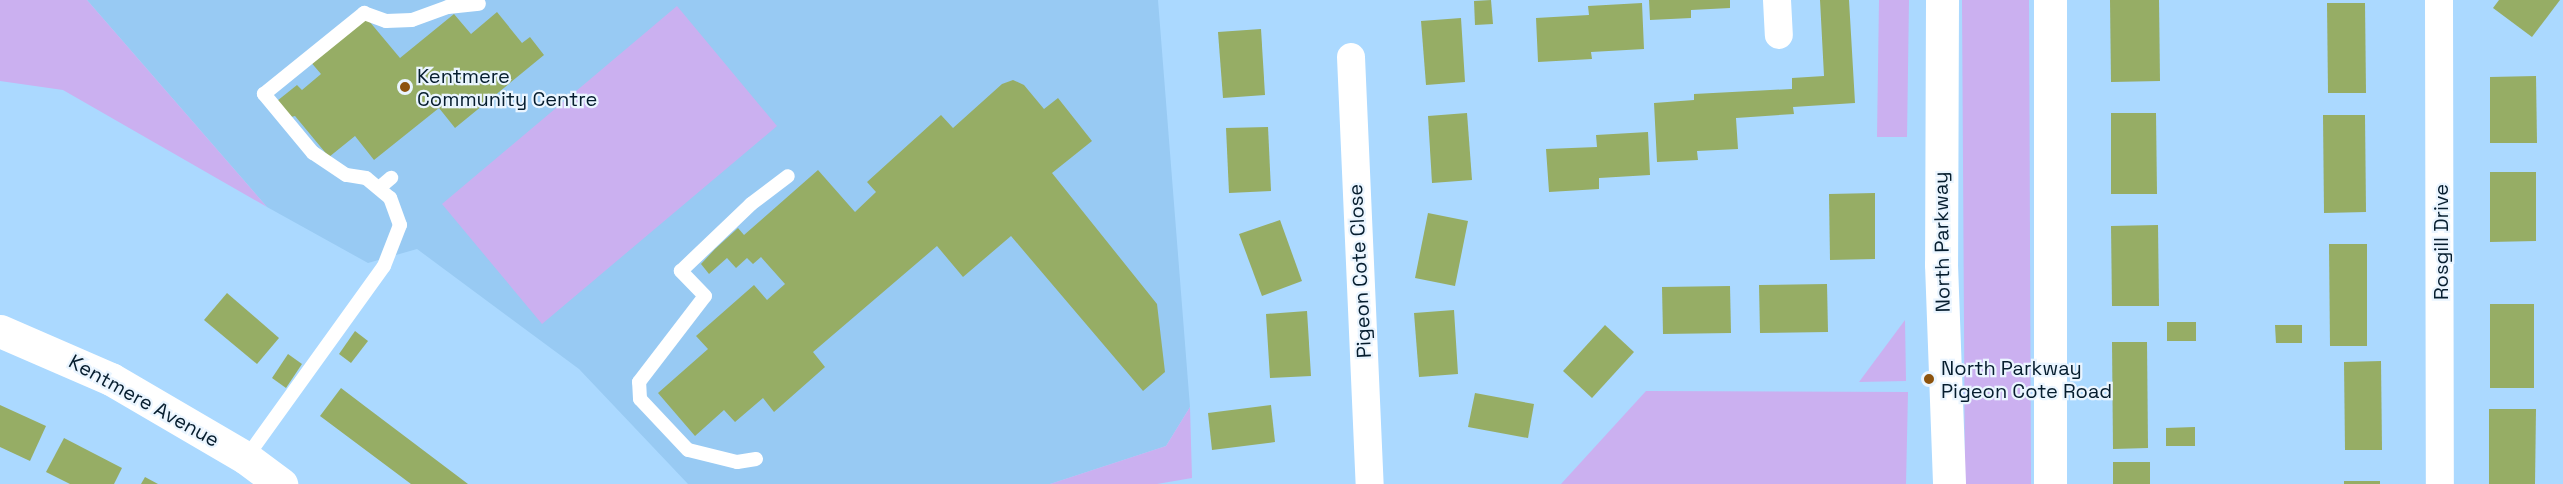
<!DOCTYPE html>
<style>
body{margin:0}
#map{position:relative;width:2563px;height:484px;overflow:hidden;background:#abd9ff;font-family:"Space Grotesk",sans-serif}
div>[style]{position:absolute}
.built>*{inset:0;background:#98caf3}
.green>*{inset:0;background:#cbb0f0}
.building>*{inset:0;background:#96ad65}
.service>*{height:14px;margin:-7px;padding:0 7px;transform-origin:7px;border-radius:7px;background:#fff}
.minor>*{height:28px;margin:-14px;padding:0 14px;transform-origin:14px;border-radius:14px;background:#fff}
.tertiary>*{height:33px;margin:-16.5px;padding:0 16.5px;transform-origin:16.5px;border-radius:16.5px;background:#fff}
.dots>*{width:16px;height:16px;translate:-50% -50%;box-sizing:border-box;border:3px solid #eaf5ff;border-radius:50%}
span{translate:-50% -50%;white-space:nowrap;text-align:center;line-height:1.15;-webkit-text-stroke:4.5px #eaf5ff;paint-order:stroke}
.poi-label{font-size:20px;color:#061d2e}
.left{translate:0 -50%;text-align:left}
.street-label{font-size:20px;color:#061d2e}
</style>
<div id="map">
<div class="built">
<div style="clip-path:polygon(87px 0,1158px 0,1190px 407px,1166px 446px,1050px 484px,688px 484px,579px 369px,417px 249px,368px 263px,267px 207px)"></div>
</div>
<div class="green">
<div style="clip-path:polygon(0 0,87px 0,267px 207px,63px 90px,0 81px)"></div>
<div style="clip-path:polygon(1879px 0,1909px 0,1907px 137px,1877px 137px)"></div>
<div style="clip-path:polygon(1962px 0,2029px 0,2031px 484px,1965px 484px)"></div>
<div style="clip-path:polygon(677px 6px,777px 126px,542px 324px,442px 204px)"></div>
<div style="clip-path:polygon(1905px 320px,1906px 381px,1859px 382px)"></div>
<div style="clip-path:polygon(1646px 391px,1908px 392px,1906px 484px,1561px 484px)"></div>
<div style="clip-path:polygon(1190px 407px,1192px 478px,1157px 484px,1050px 484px,1166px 446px)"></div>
</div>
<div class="building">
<div style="clip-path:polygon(1491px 0,1493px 24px,1475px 25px,1474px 1px)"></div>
<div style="clip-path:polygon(1649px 0,1730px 0,1730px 8px,1691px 10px,1691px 18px,1650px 20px)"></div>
<div style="clip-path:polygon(1820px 0,1849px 0,1855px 103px,1793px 107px,1794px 114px,1736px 118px,1738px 149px,1697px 151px,1698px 160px,1657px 162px,1654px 103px,1694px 100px,1694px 94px,1792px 89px,1792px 78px,1824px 76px)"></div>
<div style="clip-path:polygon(2110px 0,2159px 0,2160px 81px,2111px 82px)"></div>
<div style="clip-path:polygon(2499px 0,2560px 0,2532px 37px,2493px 8px)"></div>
<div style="clip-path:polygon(1642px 3px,1644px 49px,1591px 52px,1592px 59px,1538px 62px,1536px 18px,1589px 15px,1588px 6px)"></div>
<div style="clip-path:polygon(2327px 3px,2365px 3px,2366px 93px,2328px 93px)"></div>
<div style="clip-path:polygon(497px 12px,522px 43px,530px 37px,544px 55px,455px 128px,439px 108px,374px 160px,355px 136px,329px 157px,295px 116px,291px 117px,277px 101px,297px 85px,302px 90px,321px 74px,309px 60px,364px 15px,400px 58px,454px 14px,471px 34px)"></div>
<div style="clip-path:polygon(1461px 18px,1465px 82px,1426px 85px,1421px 21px)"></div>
<div style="clip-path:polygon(1261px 29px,1265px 95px,1223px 98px,1218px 32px)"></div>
<div style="clip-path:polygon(2536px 76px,2537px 143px,2490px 143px,2490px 77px)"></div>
<div style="clip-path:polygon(1013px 80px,1024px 85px,1044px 109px,1058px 98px,1092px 141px,1052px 173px,1157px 304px,1165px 372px,1143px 391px,1011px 236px,963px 277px,937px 246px,813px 352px,825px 367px,774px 412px,763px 398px,735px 422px,724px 410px,695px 436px,658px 393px,708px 349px,696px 336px,754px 285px,767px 300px,785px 284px,761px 257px,753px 264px,747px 258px,736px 268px,727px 258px,709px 274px,701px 264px,715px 249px,738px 228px,744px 235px,818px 170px,855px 212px,876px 192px,867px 182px,941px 115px,953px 128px,1002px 84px)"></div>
<div style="clip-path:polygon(1467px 113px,1472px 180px,1432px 183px,1428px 116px)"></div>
<div style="clip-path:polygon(2111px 113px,2156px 113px,2157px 194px,2111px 194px)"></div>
<div style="clip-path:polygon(2323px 115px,2365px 115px,2366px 212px,2324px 213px)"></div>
<div style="clip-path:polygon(1268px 127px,1271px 191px,1229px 193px,1226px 128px)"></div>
<div style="clip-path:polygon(1648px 132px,1650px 175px,1599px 178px,1599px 189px,1549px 192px,1546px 149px,1597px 147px,1596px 135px)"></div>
<div style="clip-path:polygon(2490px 172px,2536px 172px,2536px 241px,2490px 242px)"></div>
<div style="clip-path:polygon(1875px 193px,1875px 259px,1830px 260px,1829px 194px)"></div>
<div style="clip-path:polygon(1428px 213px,1468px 221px,1455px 286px,1415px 278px)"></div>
<div style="clip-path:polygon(1280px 220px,1302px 281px,1262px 296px,1239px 234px)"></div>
<div style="clip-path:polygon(2158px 225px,2159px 306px,2112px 306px,2111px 226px)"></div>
<div style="clip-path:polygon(2329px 244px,2367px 244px,2367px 346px,2330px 346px)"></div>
<div style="clip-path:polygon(1827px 284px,1828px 332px,1760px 333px,1759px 285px)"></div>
<div style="clip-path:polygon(1730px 286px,1731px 333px,1663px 334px,1662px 287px)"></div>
<div style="clip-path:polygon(227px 293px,279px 338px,257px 364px,204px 320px)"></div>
<div style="clip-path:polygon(2490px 304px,2534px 304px,2534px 388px,2490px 388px)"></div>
<div style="clip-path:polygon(1454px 310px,1458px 374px,1419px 377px,1414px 313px)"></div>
<div style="clip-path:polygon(1307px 311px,1311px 376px,1270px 378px,1266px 314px)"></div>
<div style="clip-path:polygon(2167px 322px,2196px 322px,2196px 341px,2167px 341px)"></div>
<div style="clip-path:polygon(1605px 325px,1634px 352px,1592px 398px,1563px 371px)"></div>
<div style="clip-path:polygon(2275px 325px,2302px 325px,2302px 343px,2276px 343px)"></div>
<div style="clip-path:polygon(355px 331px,368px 341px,351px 363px,339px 354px)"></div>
<div style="clip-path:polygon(2112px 342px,2147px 342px,2148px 448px,2113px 449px)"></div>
<div style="clip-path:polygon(288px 354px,302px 364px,286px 388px,272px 378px)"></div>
<div style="clip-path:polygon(2381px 361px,2382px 450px,2345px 450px,2344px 362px)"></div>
<div style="clip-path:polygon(341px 388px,366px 407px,468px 484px,411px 484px,320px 416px)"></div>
<div style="clip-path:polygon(1475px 393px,1534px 404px,1528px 438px,1468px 427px)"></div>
<div style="clip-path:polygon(0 405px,46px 426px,30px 461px,0 447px)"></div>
<div style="clip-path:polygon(1271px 405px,1275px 442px,1212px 450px,1208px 413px)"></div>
<div style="clip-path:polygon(2489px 409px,2536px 409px,2535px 484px,2489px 484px)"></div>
<div style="clip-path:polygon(2195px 427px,2195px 446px,2166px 446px,2166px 428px)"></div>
<div style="clip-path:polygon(64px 438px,122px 468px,114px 484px,70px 484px,46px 472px)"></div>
<div style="clip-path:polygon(2113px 462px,2150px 462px,2150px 484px,2113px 484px)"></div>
<div style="clip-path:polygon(145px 477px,158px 484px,141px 484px)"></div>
<div style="clip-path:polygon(2344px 481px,2380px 481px,2380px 484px,2344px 484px)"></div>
</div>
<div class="service">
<div style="left:379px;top:188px;width:16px;rotate:-40deg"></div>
<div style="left:246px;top:458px;width:236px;rotate:-54.3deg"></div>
<div style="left:384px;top:266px;width:44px;rotate:-68.7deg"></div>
<div style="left:400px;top:225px;width:29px;rotate:-110deg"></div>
<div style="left:390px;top:198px;width:31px;rotate:-140deg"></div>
<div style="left:366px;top:178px;width:20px;rotate:-171deg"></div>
<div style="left:346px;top:175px;width:40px;rotate:-146deg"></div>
<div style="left:313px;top:153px;width:77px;rotate:-129.7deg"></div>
<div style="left:264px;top:94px;width:129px;rotate:-39deg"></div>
<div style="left:364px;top:13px;width:23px;rotate:20deg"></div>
<div style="left:386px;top:21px;width:26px;rotate:-2deg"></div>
<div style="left:412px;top:20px;width:38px;rotate:-20deg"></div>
<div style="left:448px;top:7px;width:31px;rotate:-6deg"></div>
<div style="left:756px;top:459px;width:19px;rotate:171deg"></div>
<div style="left:737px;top:462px;width:50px;rotate:-166.2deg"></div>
<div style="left:688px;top:450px;width:70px;rotate:-133.3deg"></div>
<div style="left:640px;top:399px;width:17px;rotate:-93deg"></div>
<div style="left:639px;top:382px;width:108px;rotate:-52.5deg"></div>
<div style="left:705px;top:296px;width:35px;rotate:-134deg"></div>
<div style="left:681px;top:271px;width:97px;rotate:-43.7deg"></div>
<div style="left:751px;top:204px;width:46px;rotate:-37.1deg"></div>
</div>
<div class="minor">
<div style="left:1777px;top:0;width:35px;rotate:87deg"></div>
<div style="left:2439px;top:0;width:484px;rotate:89.9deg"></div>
<div style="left:1351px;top:57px;width:427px;rotate:87.5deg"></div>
</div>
<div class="tertiary">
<div style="left:1942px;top:0;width:264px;rotate:90.2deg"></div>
<div style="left:1941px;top:264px;width:220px;rotate:87.9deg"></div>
<div style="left:2050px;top:0;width:484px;rotate:90deg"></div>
<div style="left:0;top:331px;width:121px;rotate:23.4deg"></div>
<div style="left:111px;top:379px;width:156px;rotate:30.3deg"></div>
<div style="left:246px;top:458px;width:44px;rotate:36.6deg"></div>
</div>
<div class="dots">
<div style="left:405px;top:87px;background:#8d530d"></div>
<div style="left:1929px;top:379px;background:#8d530d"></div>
</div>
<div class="poi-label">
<span class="left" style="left:417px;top:88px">Kentmere<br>Community Centre</span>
<span class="left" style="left:1941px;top:380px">North Parkway<br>Pigeon Cote Road</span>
</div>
<div class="street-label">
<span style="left:1942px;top:242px;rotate:-91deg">North Parkway</span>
<span style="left:2441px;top:242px;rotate:-90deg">Rosgill Drive</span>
<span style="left:1360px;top:271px;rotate:-93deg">Pigeon Cote Close</span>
<span style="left:144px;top:401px;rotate:29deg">Kentmere Avenue</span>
</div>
</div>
